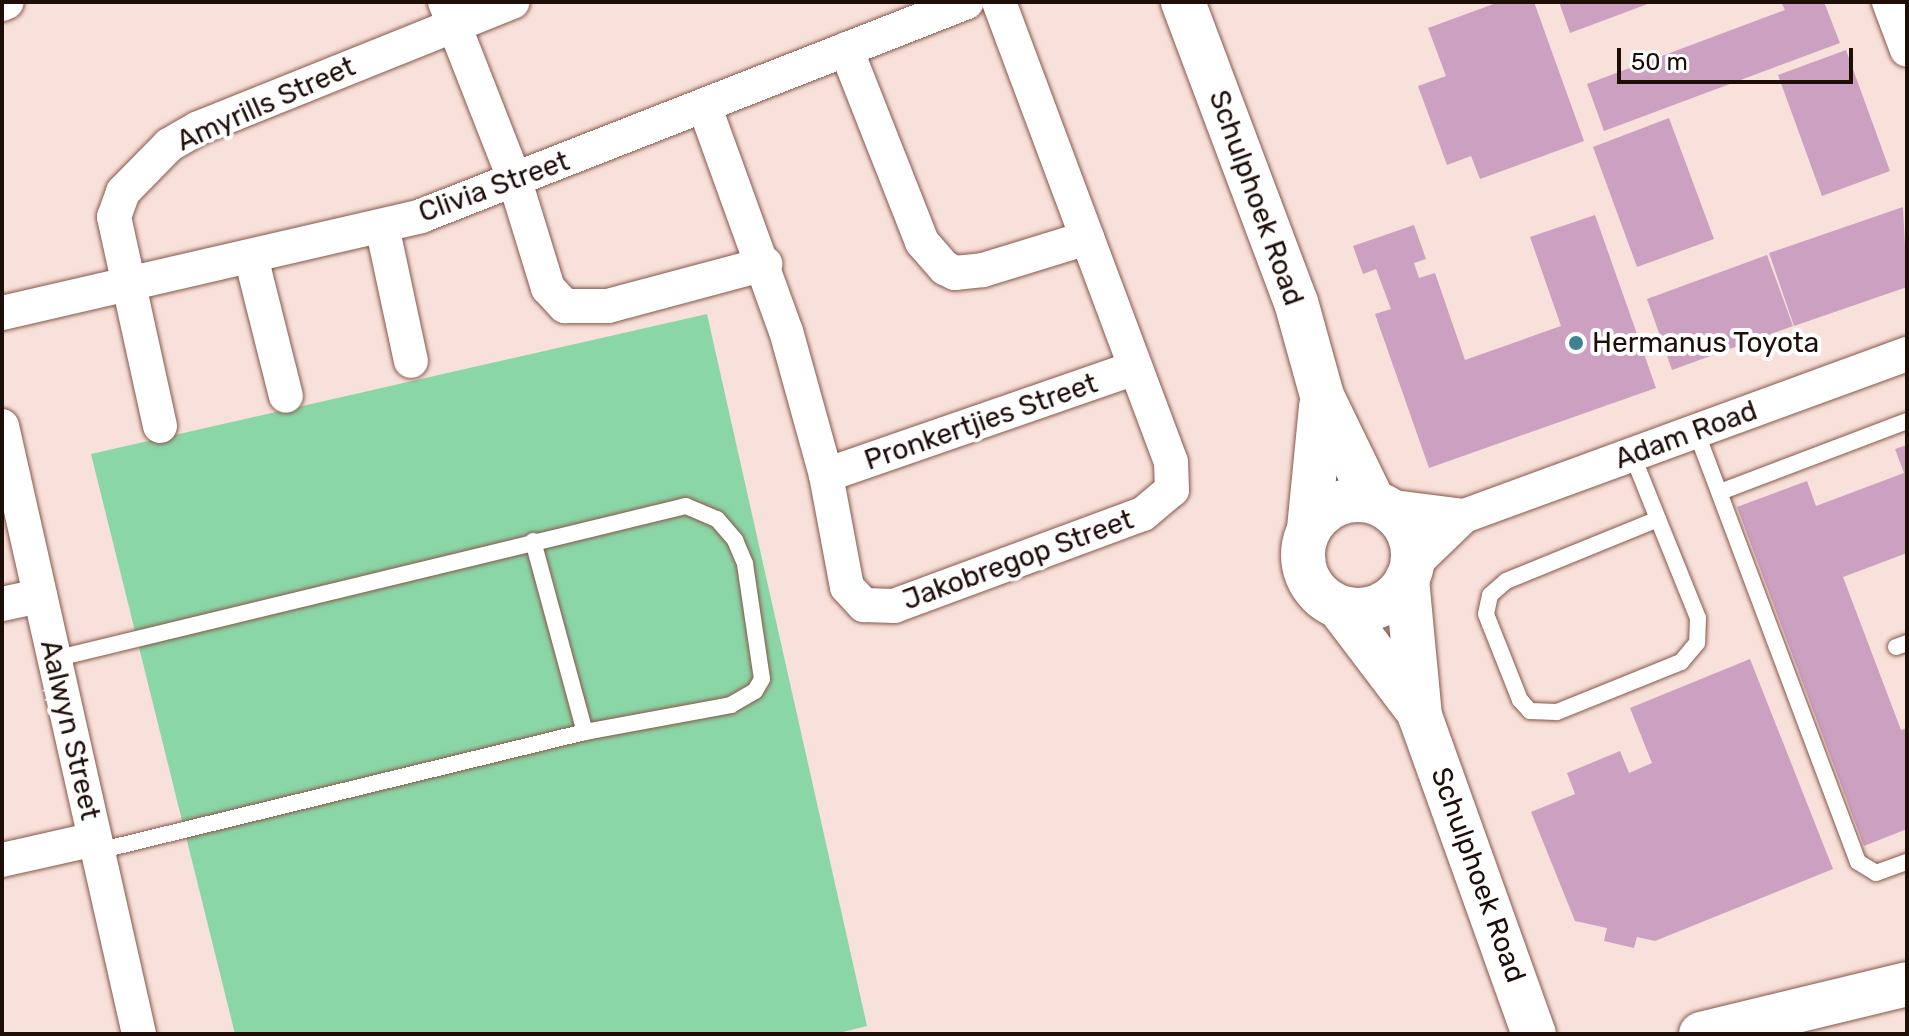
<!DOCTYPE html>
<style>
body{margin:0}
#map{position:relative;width:1909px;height:1036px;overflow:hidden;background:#f8e1da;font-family:Rubik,sans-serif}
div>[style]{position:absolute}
.green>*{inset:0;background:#8bd6a6}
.building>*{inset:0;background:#cca0c1}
.roads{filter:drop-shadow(0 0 2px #87574b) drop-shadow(0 0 2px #87574b)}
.lane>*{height:16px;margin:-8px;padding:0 8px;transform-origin:8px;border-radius:8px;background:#fff}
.street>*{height:34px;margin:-17px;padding:0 17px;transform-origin:17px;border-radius:17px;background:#fff}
.secondary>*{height:44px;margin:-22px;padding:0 22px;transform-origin:22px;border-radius:22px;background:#fff}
.secondary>.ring{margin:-22px;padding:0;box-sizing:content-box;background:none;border:44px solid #fff;border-radius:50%}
.primary>*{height:44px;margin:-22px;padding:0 22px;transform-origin:22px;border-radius:22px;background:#fff}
.dots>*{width:22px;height:22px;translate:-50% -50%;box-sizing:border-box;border:4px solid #fff;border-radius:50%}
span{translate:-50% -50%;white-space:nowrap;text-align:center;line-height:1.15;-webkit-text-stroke:8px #fff;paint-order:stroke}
.street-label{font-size:28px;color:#1f0d08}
.poi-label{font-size:28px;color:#1f0d08}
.left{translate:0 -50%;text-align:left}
.frame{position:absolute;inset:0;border:4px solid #1f0d08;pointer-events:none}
.scale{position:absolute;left:1617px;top:48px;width:236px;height:36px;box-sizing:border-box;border:4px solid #1f0d08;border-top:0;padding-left:10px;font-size:24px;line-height:28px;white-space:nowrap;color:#1f0d08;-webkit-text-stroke:6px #fff;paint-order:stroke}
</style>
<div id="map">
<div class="green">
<div style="clip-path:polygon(707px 314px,867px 1026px,835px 1034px,235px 1034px,91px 454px)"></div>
</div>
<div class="building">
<div style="clip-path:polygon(1499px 2px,1534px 2px,1584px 141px,1480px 179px,1471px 156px,1447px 165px,1418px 86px,1446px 76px,1428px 28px)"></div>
<div style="clip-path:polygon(1559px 2px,1653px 2px,1570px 33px)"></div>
<div style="clip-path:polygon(1781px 2px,1824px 2px,1840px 43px,1604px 131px,1587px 84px,1785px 10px)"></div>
<div style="clip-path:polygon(1846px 50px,1890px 171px,1822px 196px,1778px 75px)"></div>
<div style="clip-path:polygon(1669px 118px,1714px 239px,1637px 267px,1593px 147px)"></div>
<div style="clip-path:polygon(1903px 207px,1907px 287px,1794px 326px,1769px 253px)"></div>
<div style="clip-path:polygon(1595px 215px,1656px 388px,1429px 468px,1375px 314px,1391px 309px,1376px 269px,1363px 274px,1353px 246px,1414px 225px,1426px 259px,1414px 263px,1419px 278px,1435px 273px,1465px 360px,1561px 326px,1530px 237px)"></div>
<div style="clip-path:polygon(1767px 255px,1793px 326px,1672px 370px,1647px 299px)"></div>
<div style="clip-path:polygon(1907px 445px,1907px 553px,1843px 577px,1901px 730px,1907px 728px,1907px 829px,1864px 846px,1737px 507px,1807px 481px,1816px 506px,1904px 473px,1895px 449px)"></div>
<div style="clip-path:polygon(1750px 659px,1833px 869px,1655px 941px,1637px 937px,1634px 948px,1604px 941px,1607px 928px,1575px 921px,1531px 812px,1575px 794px,1567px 773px,1620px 751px,1629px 773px,1652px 763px,1630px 708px)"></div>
</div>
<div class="roads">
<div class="lane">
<div style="left:1696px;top:431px;width:460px;rotate:69.4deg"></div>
<div style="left:1858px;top:862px;width:21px;rotate:31deg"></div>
<div style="left:1876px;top:873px;width:33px;rotate:-20deg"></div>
<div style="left:1632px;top:454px;width:70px;rotate:68.2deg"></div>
<div style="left:1658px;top:519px;width:107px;rotate:68deg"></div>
<div style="left:1698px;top:618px;width:25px;rotate:92deg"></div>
<div style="left:1697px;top:643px;width:25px;rotate:130deg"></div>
<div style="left:1681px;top:662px;width:134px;rotate:158deg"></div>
<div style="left:1557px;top:712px;width:27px;rotate:-178deg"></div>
<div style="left:1530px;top:711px;width:15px;rotate:-132deg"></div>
<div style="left:1520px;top:700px;width:92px;rotate:-111.6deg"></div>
<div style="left:1486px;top:614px;width:19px;rotate:-78deg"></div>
<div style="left:1490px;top:595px;width:21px;rotate:-41deg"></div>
<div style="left:1506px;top:581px;width:164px;rotate:-22.2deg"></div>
<div style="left:1720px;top:492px;width:200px;rotate:-20.8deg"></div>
<div style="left:533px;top:541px;width:198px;rotate:74.8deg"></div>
<div style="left:1896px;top:647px;width:12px;rotate:-20deg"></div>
<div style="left:54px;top:659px;width:650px;rotate:-13.61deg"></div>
<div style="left:686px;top:506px;width:34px;rotate:23deg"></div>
<div style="left:717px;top:519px;width:28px;rotate:49deg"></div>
<div style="left:735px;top:540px;width:26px;rotate:67deg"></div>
<div style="left:745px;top:564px;width:116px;rotate:81.6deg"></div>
<div style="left:762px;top:679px;width:14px;rotate:120deg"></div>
<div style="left:755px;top:691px;width:28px;rotate:150deg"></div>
<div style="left:731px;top:705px;width:148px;rotate:169.5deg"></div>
<div style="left:585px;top:732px;width:501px;rotate:166.27deg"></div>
</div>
<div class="street">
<div style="left:445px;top:2px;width:192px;rotate:68.6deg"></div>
<div style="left:515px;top:181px;width:112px;rotate:72.9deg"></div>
<div style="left:548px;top:288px;width:25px;rotate:47deg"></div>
<div style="left:565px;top:306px;width:43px"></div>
<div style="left:608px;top:306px;width:163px;rotate:-15deg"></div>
<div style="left:1889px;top:2px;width:51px;rotate:69.4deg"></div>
<div style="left:2px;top:4px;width:5px;rotate:-22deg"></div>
<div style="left:846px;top:49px;width:207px;rotate:68.5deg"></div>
<div style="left:922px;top:242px;width:35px;rotate:49deg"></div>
<div style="left:945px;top:268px;width:11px;rotate:27deg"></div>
<div style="left:955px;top:273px;width:28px;rotate:-6deg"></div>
<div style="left:983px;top:270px;width:109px;rotate:-17.1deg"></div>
<div style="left:704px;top:105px;width:240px;rotate:70.1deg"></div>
<div style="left:786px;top:331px;width:149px;rotate:74.5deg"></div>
<div style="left:826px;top:475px;width:114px;rotate:79.4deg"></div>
<div style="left:847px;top:587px;width:25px;rotate:47deg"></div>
<div style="left:864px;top:605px;width:30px;rotate:2deg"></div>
<div style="left:894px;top:606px;width:265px;rotate:-20.3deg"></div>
<div style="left:1143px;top:514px;width:38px;rotate:-40deg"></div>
<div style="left:1172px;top:490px;width:28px;rotate:-92deg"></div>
<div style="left:1171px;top:462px;width:491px;rotate:-110.5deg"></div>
<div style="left:382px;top:226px;width:138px;rotate:77.9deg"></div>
<div style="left:251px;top:257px;width:143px;rotate:75.9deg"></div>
<div style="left:2px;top:313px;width:430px;rotate:-13deg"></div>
<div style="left:421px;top:216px;width:586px;rotate:-21.4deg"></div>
<div style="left:2px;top:426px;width:623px;rotate:77.3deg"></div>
<div style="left:160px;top:426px;width:214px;rotate:-102.4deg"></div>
<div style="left:114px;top:217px;width:27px;rotate:-70deg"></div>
<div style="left:123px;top:192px;width:66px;rotate:-45.6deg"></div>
<div style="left:169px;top:145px;width:34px;rotate:-30deg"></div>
<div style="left:199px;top:128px;width:338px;rotate:-21.9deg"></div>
<div style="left:826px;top:475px;width:327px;rotate:-19.1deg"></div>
<div style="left:1386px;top:506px;width:79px;rotate:7.3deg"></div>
<div style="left:1412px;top:566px;width:72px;rotate:-43.9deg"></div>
<div style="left:1464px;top:516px;width:472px;rotate:-20.1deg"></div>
<div style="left:2px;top:604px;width:39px;rotate:-12deg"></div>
<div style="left:2px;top:860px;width:95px;rotate:-12.7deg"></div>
</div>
<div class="secondary">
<div style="left:1183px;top:2px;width:321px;rotate:69.4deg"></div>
<div style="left:1296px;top:302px;width:98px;rotate:74.5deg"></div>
<div style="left:1322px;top:396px;width:117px;rotate:64.1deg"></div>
<div class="ring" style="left:1303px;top:500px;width:66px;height:66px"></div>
<div style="left:1309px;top:529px;width:124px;rotate:-84.4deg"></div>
<div style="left:1407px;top:579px;width:138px;rotate:84.6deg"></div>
<div style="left:1420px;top:716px;width:338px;rotate:70.3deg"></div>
<div style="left:1339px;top:607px;width:126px;rotate:52.8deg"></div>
</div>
<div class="primary">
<div style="left:1701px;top:1034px;width:212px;rotate:-13.6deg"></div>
</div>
</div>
<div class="dots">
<div style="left:1576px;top:343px;background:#3f8292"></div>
</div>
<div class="street-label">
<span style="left:266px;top:104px;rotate:-24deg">Amyrills Street</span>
<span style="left:494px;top:187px;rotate:-20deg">Clivia Street</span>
<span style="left:1256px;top:198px;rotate:70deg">Schulphoek Road</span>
<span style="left:981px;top:422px;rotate:-19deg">Pronkertjies Street</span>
<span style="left:1686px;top:435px;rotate:-20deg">Adam Road</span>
<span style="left:1018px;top:560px;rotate:-20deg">Jakobregop Street</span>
<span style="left:70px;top:730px;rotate:77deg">Aalwyn Street</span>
<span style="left:1478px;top:875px;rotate:70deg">Schulphoek Road</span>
</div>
<div class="poi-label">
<span class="left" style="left:1592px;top:343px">Hermanus Toyota</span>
</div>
<div class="frame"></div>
<div class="scale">50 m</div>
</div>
